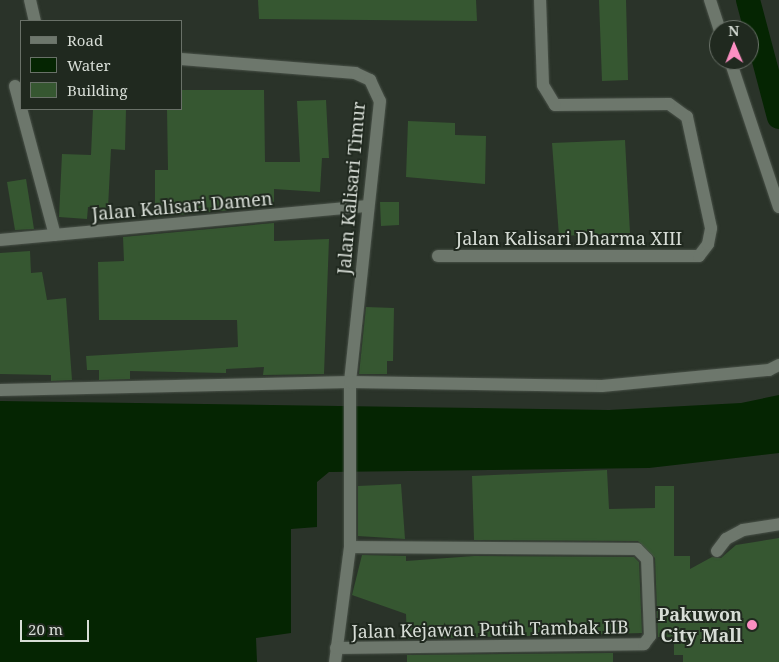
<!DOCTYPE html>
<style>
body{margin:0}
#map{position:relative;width:779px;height:662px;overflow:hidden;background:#2a3329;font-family:"Noto Serif",serif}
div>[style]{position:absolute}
.water>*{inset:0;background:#052502}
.canal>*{height:24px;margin:-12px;padding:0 12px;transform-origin:12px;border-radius:12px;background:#052502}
.building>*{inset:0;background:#365731}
.roads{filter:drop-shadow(0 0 1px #495148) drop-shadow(0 0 1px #495148)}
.minor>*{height:12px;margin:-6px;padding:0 6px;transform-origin:6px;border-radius:6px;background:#6d776c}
.dots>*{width:14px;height:14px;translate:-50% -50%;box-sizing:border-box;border:2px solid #20291f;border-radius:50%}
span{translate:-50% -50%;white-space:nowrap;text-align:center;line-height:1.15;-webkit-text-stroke:4px #20291f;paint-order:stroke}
.street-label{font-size:18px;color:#d7ddd6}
.poi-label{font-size:18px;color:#d7ddd6;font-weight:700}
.right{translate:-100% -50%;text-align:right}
.legend{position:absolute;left:20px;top:20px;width:162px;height:90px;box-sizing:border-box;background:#20291f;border:1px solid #697168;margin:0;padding:6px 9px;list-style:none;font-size:15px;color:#d7ddd6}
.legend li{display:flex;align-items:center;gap:10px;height:25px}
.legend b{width:25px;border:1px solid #697168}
.north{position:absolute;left:709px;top:20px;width:50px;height:50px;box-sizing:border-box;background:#20291f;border:1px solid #697168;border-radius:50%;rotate:359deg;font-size:14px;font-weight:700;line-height:20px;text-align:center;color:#d7ddd6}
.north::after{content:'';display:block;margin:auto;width:18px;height:22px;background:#fc8fc2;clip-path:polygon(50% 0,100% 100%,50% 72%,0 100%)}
.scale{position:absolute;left:20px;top:620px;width:69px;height:22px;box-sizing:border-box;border:2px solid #d7ddd6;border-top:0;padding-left:6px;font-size:15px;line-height:18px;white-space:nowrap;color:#d7ddd6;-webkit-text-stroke:4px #20291f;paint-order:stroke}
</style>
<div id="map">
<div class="water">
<div style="clip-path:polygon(779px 395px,779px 453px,649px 468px,329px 472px,317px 482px,317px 527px,291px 529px,291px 633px,256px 638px,257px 662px,0 662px,0 401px,609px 410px,741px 403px)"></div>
</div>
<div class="canal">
<div style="left:748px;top:0;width:121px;rotate:75.2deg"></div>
</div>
<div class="building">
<div style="clip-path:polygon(258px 0,476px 0,477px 21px,259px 19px)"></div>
<div style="clip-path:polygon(599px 0,626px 0,628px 80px,602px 81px)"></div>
<div style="clip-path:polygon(181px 90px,264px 90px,265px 162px,300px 162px,297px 101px,326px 100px,329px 158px,322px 158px,320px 192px,274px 189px,274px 206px,155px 217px,155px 170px,168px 170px,167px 109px,181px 109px)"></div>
<div style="clip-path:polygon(93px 109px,126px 109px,125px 150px,111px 149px,108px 208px,88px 207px,87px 219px,59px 217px,62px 154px,91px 155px)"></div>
<div style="clip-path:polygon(408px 121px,455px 123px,455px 135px,486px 136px,485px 184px,406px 177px)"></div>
<div style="clip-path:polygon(625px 140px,630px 233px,559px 236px,552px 143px)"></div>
<div style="clip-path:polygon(26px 179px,34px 229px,15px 230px,7px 182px)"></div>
<div style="clip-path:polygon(380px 202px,399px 202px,399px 225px,381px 226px)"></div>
<div style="clip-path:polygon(274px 223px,274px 241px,329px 239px,324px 374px,263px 375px,264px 367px,226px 369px,226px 373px,130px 371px,130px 379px,99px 380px,99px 370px,87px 370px,86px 356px,238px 347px,237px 320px,99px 320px,98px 262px,124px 261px,123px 237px)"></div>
<div style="clip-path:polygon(30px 251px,31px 273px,42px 272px,47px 300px,66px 298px,72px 380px,51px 381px,51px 375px,0 374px,0 253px)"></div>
<div style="clip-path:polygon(366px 307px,394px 308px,393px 361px,387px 361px,387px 374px,359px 374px)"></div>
<div style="clip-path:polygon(607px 470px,609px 509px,655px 508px,655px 486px,674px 486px,674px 556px,690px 556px,690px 569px,712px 557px,721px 558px,736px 545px,779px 538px,779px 662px,683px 662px,683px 655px,674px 655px,674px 637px,658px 637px,655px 558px,638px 541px,474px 540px,472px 476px)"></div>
<div style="clip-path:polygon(401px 484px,405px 539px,358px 536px,358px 486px)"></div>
<div style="clip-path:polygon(362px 555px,406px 556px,406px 561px,474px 556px,634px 557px,639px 562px,642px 633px,407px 639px,406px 614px,352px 595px)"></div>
<div style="clip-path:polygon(613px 653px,613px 662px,407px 662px,407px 655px)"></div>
</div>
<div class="roads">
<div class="minor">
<div style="left:30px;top:0;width:22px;rotate:77deg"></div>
<div style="left:710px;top:0;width:32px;rotate:72deg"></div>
<div style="left:181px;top:59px;width:175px;rotate:4.6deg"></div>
<div style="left:355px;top:73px;width:17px;rotate:25deg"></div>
<div style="left:370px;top:80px;width:23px;rotate:65deg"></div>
<div style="left:380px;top:101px;width:283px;rotate:96.1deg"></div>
<div style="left:350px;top:382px;width:165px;rotate:90deg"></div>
<div style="left:350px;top:547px;width:116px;rotate:97.4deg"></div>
<div style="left:730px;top:60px;width:155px;rotate:71.6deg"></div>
<div style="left:15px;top:86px;width:154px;rotate:75deg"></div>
<div style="left:0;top:240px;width:369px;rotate:-5.3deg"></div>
<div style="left:438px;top:256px;width:261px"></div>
<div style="left:699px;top:256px;width:15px;rotate:-53deg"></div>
<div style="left:708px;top:244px;width:16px;rotate:-79deg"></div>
<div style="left:711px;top:228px;width:114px;rotate:-102.2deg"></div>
<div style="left:687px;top:117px;width:22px;rotate:-144deg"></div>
<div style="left:669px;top:104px;width:114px;rotate:179.5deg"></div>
<div style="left:555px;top:105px;width:23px;rotate:-121deg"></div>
<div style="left:543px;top:85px;width:85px;rotate:-92deg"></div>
<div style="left:0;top:390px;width:350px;rotate:-1.3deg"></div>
<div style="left:350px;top:382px;width:252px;rotate:0.9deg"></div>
<div style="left:602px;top:386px;width:168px;rotate:-5.5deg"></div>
<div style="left:769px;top:370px;width:11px;rotate:-27deg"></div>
<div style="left:717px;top:551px;width:15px;rotate:-53deg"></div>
<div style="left:726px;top:539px;width:19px;rotate:-28deg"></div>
<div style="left:743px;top:530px;width:36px;rotate:-9deg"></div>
<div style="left:336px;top:648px;width:308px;rotate:-0.7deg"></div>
<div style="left:644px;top:644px;width:10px;rotate:-53deg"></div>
<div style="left:650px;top:636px;width:77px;rotate:-92.2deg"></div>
<div style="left:647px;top:559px;width:14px;rotate:-135deg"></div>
<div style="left:637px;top:549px;width:287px;rotate:-179.6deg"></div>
</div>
</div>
<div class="dots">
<div style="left:752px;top:625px;background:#fc8fc2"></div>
</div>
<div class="street-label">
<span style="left:351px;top:188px;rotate:-85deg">Jalan Kalisari Timur</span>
<span style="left:182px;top:206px;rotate:-5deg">Jalan Kalisari Damen</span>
<span style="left:569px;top:238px">Jalan Kalisari Dharma XIII</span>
<span style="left:490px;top:629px;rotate:-1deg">Jalan Kejawan Putih Tambak IIB</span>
</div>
<div class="poi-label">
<span class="right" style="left:742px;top:625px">Pakuwon<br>City Mall</span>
</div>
<ul class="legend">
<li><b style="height:6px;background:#6d776c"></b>Road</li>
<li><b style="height:14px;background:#052502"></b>Water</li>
<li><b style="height:14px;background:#365731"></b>Building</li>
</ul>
<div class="north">N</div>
<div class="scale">20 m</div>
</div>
